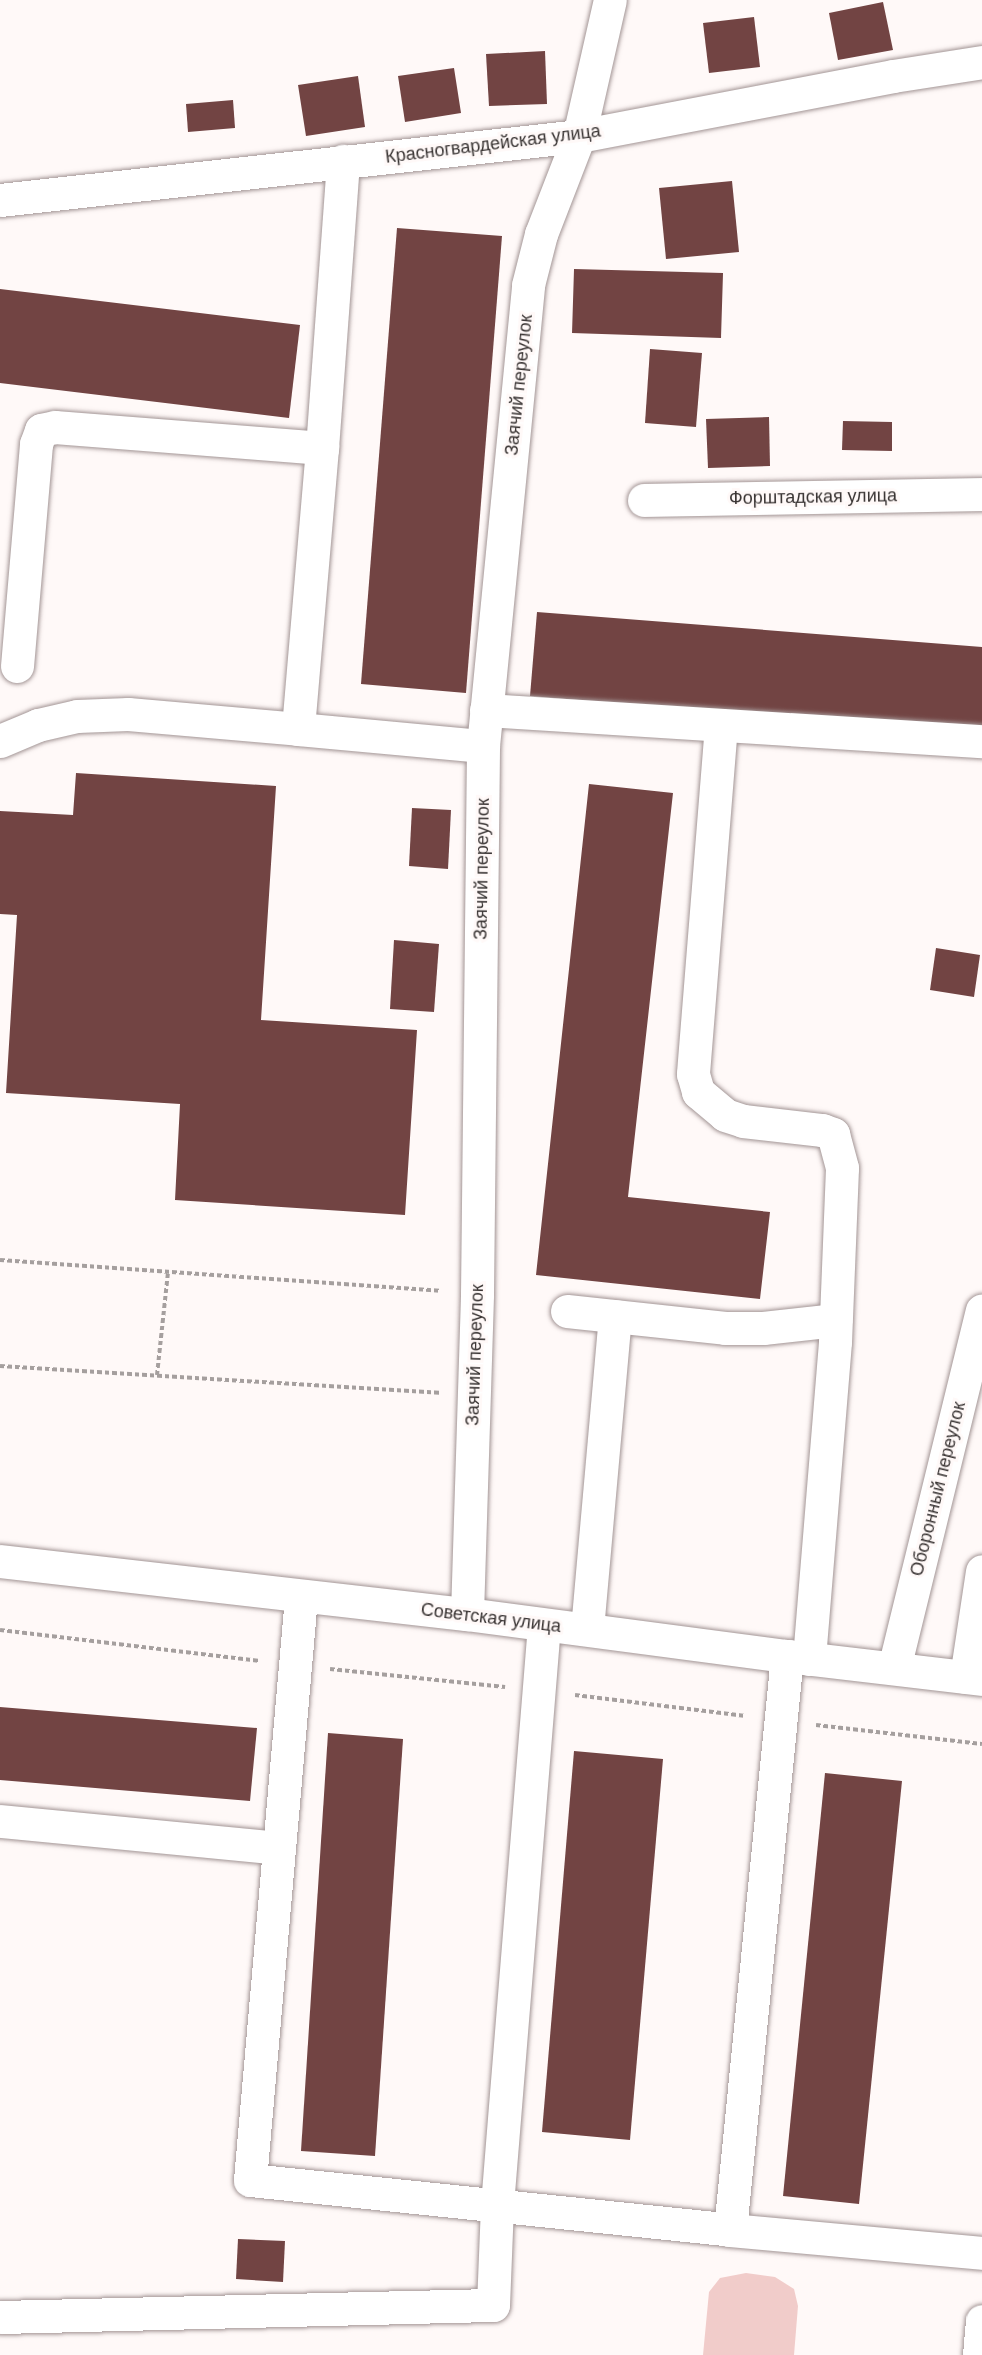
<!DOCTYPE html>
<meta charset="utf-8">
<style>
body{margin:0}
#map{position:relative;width:982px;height:2355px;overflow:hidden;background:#fff9f8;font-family:"DM Sans",sans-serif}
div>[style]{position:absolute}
.green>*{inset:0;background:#f1ccca}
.building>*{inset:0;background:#724443}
.path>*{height:4px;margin-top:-2px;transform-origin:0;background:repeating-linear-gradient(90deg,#a59f9e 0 4.5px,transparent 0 7.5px)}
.roads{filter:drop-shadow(0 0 2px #a39595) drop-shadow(0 0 2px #a39595)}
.minor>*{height:33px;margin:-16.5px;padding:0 16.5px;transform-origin:16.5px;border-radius:16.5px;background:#fff}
span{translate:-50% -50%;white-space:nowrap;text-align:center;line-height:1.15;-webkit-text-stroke:6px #fff9f8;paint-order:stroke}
.street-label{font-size:18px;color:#393433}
</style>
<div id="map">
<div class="green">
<div style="clip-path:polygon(746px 2273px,775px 2277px,794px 2289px,798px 2306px,794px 2355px,703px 2355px,709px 2292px,720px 2278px)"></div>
</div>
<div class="building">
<div style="clip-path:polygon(883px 2px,893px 50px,838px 60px,829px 13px)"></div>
<div style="clip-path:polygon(754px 17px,760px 67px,709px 73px,703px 23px)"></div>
<div style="clip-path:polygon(545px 51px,547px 104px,489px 106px,486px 54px)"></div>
<div style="clip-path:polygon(454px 68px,461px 113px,405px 122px,398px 76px)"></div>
<div style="clip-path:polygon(358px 76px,365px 127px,306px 136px,298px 85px)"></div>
<div style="clip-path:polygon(233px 100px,235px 128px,188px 132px,186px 104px)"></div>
<div style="clip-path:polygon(732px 181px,739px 252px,666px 259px,659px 188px)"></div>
<div style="clip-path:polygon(397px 228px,502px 236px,466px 693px,361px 684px)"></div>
<div style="clip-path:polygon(574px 269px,723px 273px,721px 338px,572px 333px)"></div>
<div style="clip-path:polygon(0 289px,300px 325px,289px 418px,0 383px)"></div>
<div style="clip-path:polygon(650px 349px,702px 353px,696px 427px,645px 423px)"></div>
<div style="clip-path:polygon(769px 417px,770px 466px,708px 468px,706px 419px)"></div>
<div style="clip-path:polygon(843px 421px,892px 422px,892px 451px,842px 450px)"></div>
<div style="clip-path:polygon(537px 612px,982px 647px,982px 733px,530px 696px)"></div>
<div style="clip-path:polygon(76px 773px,276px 786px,261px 1020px,417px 1030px,405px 1215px,175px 1200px,180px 1104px,6px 1093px,17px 915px,0 914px,0 811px,73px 815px)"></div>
<div style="clip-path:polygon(589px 784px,673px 793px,628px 1197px,770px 1212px,760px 1299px,536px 1275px)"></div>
<div style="clip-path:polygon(412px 808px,451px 810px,448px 869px,409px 866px)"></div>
<div style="clip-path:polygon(394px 940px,439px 944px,434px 1012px,390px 1009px)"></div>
<div style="clip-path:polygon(936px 948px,980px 955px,974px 997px,930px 990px)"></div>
<div style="clip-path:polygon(0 1707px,257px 1728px,250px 1801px,0 1780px)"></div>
<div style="clip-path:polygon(328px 1733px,403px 1739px,375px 2156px,301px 2151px)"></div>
<div style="clip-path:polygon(574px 1751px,663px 1759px,630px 2140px,542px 2132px)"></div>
<div style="clip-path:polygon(825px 1773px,902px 1781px,859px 2204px,783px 2196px)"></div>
<div style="clip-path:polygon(238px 2239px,285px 2241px,283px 2282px,236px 2279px)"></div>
</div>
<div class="path">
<div style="left:0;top:1260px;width:441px;rotate:4deg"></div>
<div style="left:0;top:1366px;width:440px;rotate:3.5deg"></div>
<div style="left:157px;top:1375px;width:104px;rotate:-83.9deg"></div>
<div style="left:0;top:1630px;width:262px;rotate:6.8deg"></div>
<div style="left:330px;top:1669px;width:176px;rotate:5.9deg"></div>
<div style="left:575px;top:1695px;width:172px;rotate:7deg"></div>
<div style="left:816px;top:1725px;width:167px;rotate:6.5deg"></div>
</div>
<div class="roads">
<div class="minor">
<div style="left:0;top:200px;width:583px;rotate:-6.31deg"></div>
<div style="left:579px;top:136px;width:320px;rotate:-10.8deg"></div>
<div style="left:893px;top:76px;width:90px;rotate:-8.9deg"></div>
<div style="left:322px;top:448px;width:288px;rotate:-85.8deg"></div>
<div style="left:644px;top:500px;width:338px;rotate:-1deg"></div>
<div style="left:17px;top:666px;width:223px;rotate:-85.1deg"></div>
<div style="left:36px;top:444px;width:15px;rotate:-70deg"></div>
<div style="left:41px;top:430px;width:14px;rotate:-12deg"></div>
<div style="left:55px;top:427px;width:268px;rotate:4.5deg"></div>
<div style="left:322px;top:448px;width:282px;rotate:94.9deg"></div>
<div style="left:298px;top:729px;width:186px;rotate:5.3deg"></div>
<div style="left:486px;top:710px;width:497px;rotate:3.6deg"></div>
<div style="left:721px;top:725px;width:350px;rotate:94.6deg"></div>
<div style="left:693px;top:1074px;width:19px;rotate:74deg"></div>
<div style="left:698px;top:1092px;width:35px;rotate:40deg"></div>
<div style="left:725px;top:1115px;width:19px;rotate:18deg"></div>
<div style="left:743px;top:1121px;width:80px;rotate:6.5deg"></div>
<div style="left:822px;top:1130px;width:12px;rotate:20deg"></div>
<div style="left:833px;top:1134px;width:35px;rotate:75deg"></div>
<div style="left:842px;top:1168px;width:174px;rotate:92.3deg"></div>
<div style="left:835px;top:1342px;width:318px;rotate:94.7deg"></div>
<div style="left:0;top:741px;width:41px;rotate:-22.8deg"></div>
<div style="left:38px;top:725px;width:40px;rotate:-13deg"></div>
<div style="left:77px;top:716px;width:51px;rotate:-2.2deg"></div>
<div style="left:128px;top:714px;width:171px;rotate:5deg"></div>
<div style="left:567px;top:1311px;width:159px;rotate:6.1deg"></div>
<div style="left:725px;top:1328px;width:38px"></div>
<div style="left:763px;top:1328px;width:73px;rotate:-6.3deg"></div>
<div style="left:0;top:1561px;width:470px;rotate:6.5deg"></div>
<div style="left:467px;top:1614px;width:323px;rotate:7.5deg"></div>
<div style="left:787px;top:1656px;width:196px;rotate:6.7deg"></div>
<div style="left:301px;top:1597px;width:585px;rotate:95deg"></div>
<div style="left:250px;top:2180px;width:483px;rotate:5.9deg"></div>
<div style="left:730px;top:2230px;width:253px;rotate:5.2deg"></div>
<div style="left:467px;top:1614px;width:320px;rotate:-88.2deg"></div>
<div style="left:477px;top:1294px;width:548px;rotate:-89.37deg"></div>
<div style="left:483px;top:746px;width:463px;rotate:-84.4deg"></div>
<div style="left:528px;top:285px;width:53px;rotate:-75.7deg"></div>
<div style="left:541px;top:234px;width:105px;rotate:-68.8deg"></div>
<div style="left:579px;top:136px;width:139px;rotate:-77.2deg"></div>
<div style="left:587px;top:1629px;width:314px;rotate:-84.9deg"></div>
<div style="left:894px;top:1668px;width:368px;rotate:-76.2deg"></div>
<div style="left:966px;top:1677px;width:107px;rotate:-81.4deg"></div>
<div style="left:0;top:1821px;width:279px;rotate:5.5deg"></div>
<div style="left:730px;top:2230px;width:577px;rotate:-84.33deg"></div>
<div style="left:0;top:2317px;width:493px;rotate:-1.4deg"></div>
<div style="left:493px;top:2305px;width:100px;rotate:-87.7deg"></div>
<div style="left:497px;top:2205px;width:582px;rotate:-85.37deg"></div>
<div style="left:979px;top:2355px;width:34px;rotate:-85deg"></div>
</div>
</div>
<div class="street-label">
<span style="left:493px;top:144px;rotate:-7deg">Красногвардейская улица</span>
<span style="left:519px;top:385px;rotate:-84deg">Заячий переулок</span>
<span style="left:813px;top:497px;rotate:-1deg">Форштадская улица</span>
<span style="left:482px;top:869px;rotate:-89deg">Заячий переулок</span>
<span style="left:475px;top:1355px;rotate:-88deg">Заячий переулок</span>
<span style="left:938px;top:1489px;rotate:-76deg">Оборонный переулок</span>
<span style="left:491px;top:1618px;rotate:7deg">Советская улица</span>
</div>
</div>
